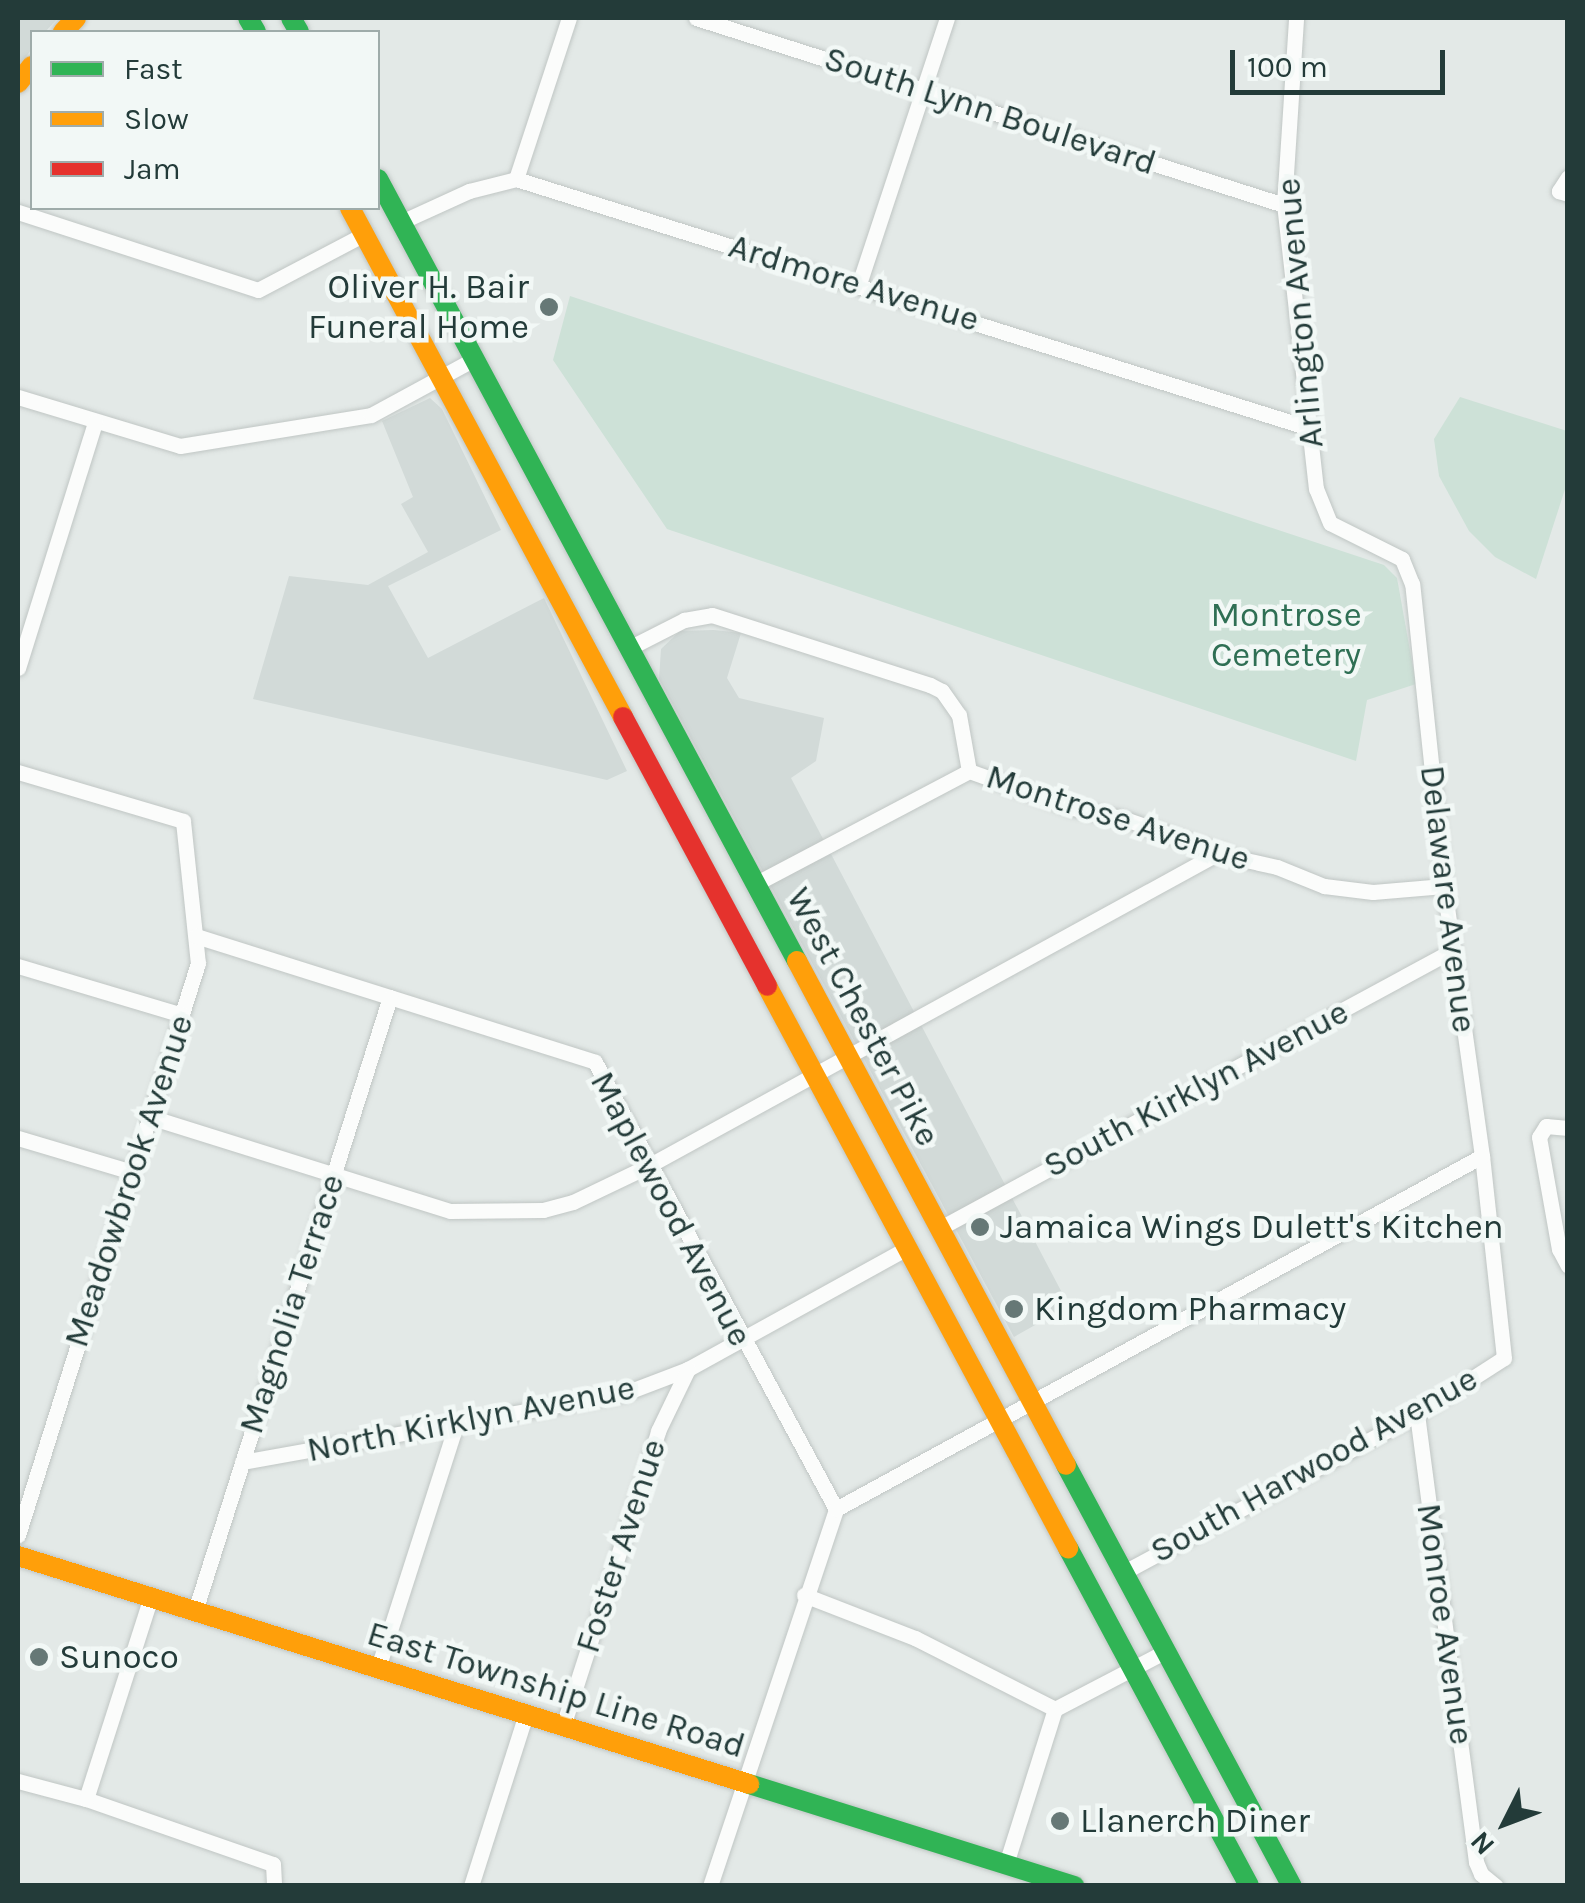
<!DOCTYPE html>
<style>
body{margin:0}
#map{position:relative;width:1585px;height:1903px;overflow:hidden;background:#e3e9e7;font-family:Karla,sans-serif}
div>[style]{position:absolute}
.built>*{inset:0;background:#d2dad8}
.green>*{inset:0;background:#cde1d7}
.roads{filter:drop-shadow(0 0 2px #c0c6c4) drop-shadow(0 0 2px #c0c6c4)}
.street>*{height:15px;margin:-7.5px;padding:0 7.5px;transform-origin:7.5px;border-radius:7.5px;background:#fbfcfb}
.fast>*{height:20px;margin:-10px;padding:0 10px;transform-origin:10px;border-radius:10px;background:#30b455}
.slow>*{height:20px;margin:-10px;padding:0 10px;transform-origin:10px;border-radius:10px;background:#ff9f0a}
.jam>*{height:20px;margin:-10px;padding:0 10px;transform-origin:10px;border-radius:10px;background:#e5322d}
.dots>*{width:28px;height:28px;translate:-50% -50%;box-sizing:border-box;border:5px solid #f2f8f6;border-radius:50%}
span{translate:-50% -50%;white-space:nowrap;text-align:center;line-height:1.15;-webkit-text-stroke:9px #f2f8f6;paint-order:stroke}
.street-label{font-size:35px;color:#233b39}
.poi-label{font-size:35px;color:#233b39}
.right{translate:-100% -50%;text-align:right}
.left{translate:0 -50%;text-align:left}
.park-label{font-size:35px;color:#2f6f54}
.frame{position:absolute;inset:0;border:20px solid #233b39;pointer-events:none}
.legend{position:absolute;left:30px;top:30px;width:350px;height:180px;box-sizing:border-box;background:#f2f8f6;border:2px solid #9facaa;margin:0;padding:12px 18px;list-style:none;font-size:30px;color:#233b39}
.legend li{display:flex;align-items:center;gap:20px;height:50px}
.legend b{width:50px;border:2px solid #9facaa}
.north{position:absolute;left:1455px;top:1773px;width:100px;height:100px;-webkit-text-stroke:8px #f2f8f6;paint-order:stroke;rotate:228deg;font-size:28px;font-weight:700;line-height:40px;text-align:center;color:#233b39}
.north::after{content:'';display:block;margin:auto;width:35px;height:45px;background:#233b39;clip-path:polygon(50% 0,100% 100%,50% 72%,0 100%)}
.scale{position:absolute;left:1230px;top:50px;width:215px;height:45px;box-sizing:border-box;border:5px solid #233b39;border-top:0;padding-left:12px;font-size:30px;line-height:35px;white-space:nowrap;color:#233b39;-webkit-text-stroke:8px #f2f8f6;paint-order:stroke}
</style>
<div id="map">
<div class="built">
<div style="clip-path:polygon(18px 18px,58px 18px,45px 32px,32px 32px,32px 49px,18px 67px)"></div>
<div style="clip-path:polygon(430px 398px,442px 409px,501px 530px,388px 586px,428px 658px,544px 598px,627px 771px,607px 780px,253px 699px,289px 576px,368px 585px,428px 552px,401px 504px,413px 497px,382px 421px)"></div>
<div style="clip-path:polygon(714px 630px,741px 633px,727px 678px,739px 698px,824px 718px,816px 761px,791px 778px,1069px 1306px,1014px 1337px,659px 679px,661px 649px,680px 631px)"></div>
</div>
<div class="green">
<div style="clip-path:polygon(570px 296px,1384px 565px,1397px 578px,1416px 684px,1367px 700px,1356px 761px,667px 529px,553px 360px)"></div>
<div style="clip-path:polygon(1460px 397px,1567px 431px,1567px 483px,1536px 579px,1495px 557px,1469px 531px,1439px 476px,1434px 439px)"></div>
</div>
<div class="roads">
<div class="street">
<div style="left:696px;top:18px;width:617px;rotate:17.64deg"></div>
<div style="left:1568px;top:177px;width:17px;rotate:123deg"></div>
<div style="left:1559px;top:191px;width:9px;rotate:18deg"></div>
<div style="left:516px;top:179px;width:169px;rotate:-71.8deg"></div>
<div style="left:18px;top:212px;width:252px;rotate:18deg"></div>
<div style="left:258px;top:290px;width:120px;rotate:-27.8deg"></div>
<div style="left:401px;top:222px;width:75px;rotate:-24.5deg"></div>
<div style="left:469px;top:191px;width:49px;rotate:-14.3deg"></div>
<div style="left:516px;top:179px;width:831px;rotate:17.43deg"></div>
<div style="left:859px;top:284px;width:280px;rotate:-71.7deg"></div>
<div style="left:18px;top:397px;width:169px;rotate:16.8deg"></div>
<div style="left:180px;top:446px;width:193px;rotate:-9.2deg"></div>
<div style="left:371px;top:415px;width:117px;rotate:-28.5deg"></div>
<div style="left:629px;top:648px;width:62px;rotate:-27deg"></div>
<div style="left:684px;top:620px;width:28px;rotate:-10deg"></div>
<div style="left:712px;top:615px;width:229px;rotate:17.8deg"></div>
<div style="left:930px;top:685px;width:13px;rotate:27deg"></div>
<div style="left:942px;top:691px;width:29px;rotate:55deg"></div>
<div style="left:959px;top:715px;width:57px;rotate:79.9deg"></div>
<div style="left:18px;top:668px;width:258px;rotate:-72.6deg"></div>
<div style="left:18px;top:772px;width:172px;rotate:16.5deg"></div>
<div style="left:183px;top:821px;width:143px;rotate:84deg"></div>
<div style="left:198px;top:963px;width:600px;rotate:107.47deg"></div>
<div style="left:755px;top:884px;width:242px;rotate:-27.8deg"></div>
<div style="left:969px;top:771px;width:109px;rotate:19.8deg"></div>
<div style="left:1072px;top:808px;width:51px;rotate:11.3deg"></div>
<div style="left:1122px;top:818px;width:122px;rotate:19.2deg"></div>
<div style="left:1237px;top:858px;width:41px;rotate:12.7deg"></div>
<div style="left:1277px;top:867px;width:51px;rotate:22deg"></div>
<div style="left:1324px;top:886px;width:49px;rotate:7deg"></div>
<div style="left:1373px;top:892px;width:71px;rotate:-4.8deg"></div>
<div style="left:196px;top:936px;width:418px;rotate:17.5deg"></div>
<div style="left:595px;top:1062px;width:508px;rotate:61.67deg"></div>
<div style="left:18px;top:966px;width:171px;rotate:16.6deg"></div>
<div style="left:150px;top:1117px;width:314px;rotate:17.4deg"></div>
<div style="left:450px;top:1211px;width:93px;rotate:-0.6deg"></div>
<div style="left:543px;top:1210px;width:31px;rotate:-15deg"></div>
<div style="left:573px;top:1202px;width:83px;rotate:-25.6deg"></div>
<div style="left:648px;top:1166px;width:655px;rotate:-28.76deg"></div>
<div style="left:1568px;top:1128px;width:22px;rotate:-175deg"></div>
<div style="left:1546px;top:1126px;width:13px;rotate:122deg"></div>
<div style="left:1539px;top:1137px;width:114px;rotate:79.9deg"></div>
<div style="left:1559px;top:1249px;width:19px;rotate:62deg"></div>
<div style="left:18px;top:1138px;width:119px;rotate:16.6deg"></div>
<div style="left:940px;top:1228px;width:583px;rotate:-28.45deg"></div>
<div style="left:1417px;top:1414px;width:452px;rotate:82.5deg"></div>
<div style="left:1476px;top:1862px;width:13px;rotate:67deg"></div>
<div style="left:1481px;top:1874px;width:19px;rotate:39deg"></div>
<div style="left:242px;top:1462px;width:389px;rotate:-10.2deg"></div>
<div style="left:625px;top:1393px;width:67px;rotate:-20.9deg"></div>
<div style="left:688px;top:1369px;width:250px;rotate:-28.9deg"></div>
<div style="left:1124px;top:1572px;width:333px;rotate:-28.3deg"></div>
<div style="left:1417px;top:1414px;width:103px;rotate:-32.8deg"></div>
<div style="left:1504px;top:1358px;width:203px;rotate:-96.2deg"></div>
<div style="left:1482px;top:1156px;width:273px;rotate:-98deg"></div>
<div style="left:1444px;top:886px;width:304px;rotate:-96deg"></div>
<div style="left:1412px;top:584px;width:27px;rotate:-112deg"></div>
<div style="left:1402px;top:559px;width:80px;rotate:-153.4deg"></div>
<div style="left:1330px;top:523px;width:37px;rotate:-112deg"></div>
<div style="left:1316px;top:489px;width:286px;rotate:-96.4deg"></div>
<div style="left:1284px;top:205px;width:187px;rotate:-86.3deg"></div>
<div style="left:804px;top:1595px;width:119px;rotate:21.2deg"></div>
<div style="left:915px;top:1638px;width:157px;rotate:26.9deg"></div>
<div style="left:195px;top:1611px;width:644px;rotate:-72.38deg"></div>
<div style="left:378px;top:1668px;width:255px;rotate:-72.2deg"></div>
<div style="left:1055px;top:1709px;width:125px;rotate:-27.6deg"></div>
<div style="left:563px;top:1726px;width:310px;rotate:-72.1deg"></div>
<div style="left:658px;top:1431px;width:69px;rotate:-64.2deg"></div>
<div style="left:18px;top:1781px;width:70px;rotate:14.8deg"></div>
<div style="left:86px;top:1799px;width:198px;rotate:19.2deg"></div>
<div style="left:273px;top:1864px;width:22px;rotate:87deg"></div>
<div style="left:86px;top:1799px;width:212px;rotate:-72.2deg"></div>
<div style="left:1006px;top:1864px;width:163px;rotate:-72.5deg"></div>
<div style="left:471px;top:1886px;width:181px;rotate:-72.3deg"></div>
<div style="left:710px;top:1886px;width:397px;rotate:-71.5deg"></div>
<div style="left:836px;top:1509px;width:736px;rotate:-28.65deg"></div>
</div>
<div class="fast">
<div style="left:248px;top:18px;width:16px;rotate:60deg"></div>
<div style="left:291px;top:18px;width:16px;rotate:60deg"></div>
<div style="left:378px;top:179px;width:887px;rotate:61.82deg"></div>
<div style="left:1066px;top:1465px;width:478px;rotate:61.8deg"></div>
<div style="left:1068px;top:1548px;width:383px;rotate:61.8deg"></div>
<div style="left:749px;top:1784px;width:341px;rotate:17.4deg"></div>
</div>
<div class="slow">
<div style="left:63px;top:32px;width:19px;rotate:-47deg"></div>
<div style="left:18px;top:83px;width:22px;rotate:-51deg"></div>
<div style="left:350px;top:208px;width:578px;rotate:61.79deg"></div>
<div style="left:797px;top:961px;width:571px;rotate:61.91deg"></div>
<div style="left:767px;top:986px;width:638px;rotate:61.83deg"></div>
<div style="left:18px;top:1556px;width:766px;rotate:17.32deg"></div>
</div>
<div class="jam">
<div style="left:623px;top:717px;width:305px;rotate:61.8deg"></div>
</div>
</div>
<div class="dots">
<div style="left:549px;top:307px;background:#667876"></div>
<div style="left:980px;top:1227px;background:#667876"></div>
<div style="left:1014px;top:1309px;background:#667876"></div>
<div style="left:39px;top:1657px;background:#667876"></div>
<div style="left:1060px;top:1821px;background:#667876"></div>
</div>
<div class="street-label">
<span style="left:990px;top:111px;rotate:18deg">South Lynn Boulevard</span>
<span style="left:854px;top:283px;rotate:17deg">Ardmore Avenue</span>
<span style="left:1300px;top:313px;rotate:-95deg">Arlington Avenue</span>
<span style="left:1118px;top:818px;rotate:18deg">Montrose Avenue</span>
<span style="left:1448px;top:899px;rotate:83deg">Delaware Avenue</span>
<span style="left:863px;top:1017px;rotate:62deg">West Chester Pike</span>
<span style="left:1196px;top:1089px;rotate:-28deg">South Kirklyn Avenue</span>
<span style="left:129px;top:1181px;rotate:-72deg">Meadowbrook Avenue</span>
<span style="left:671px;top:1209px;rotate:62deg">Maplewood Avenue</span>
<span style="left:292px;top:1304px;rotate:-72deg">Magnolia Terrace</span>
<span style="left:471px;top:1419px;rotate:-11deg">North Kirklyn Avenue</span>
<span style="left:1314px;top:1465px;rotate:-29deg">South Harwood Avenue</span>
<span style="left:621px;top:1546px;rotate:-72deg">Foster Avenue</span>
<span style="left:1445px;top:1624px;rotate:82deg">Monroe Avenue</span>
<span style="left:556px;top:1690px;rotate:17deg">East Township Line Road</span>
</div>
<div class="poi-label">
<span class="right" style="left:529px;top:307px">Oliver H. Bair<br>Funeral Home</span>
<span class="left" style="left:1000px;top:1227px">Jamaica Wings Dulett's Kitchen</span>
<span class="left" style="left:1034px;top:1309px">Kingdom Pharmacy</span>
<span class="left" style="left:59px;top:1657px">Sunoco</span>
<span class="left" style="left:1080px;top:1821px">Llanerch Diner</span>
</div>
<div class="park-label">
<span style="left:1286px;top:635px">Montrose<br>Cemetery</span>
</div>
<div class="frame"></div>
<ul class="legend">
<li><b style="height:12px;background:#30b455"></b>Fast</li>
<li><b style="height:12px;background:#ff9f0a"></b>Slow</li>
<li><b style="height:12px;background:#e5322d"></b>Jam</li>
</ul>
<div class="north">N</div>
<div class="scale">100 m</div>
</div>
